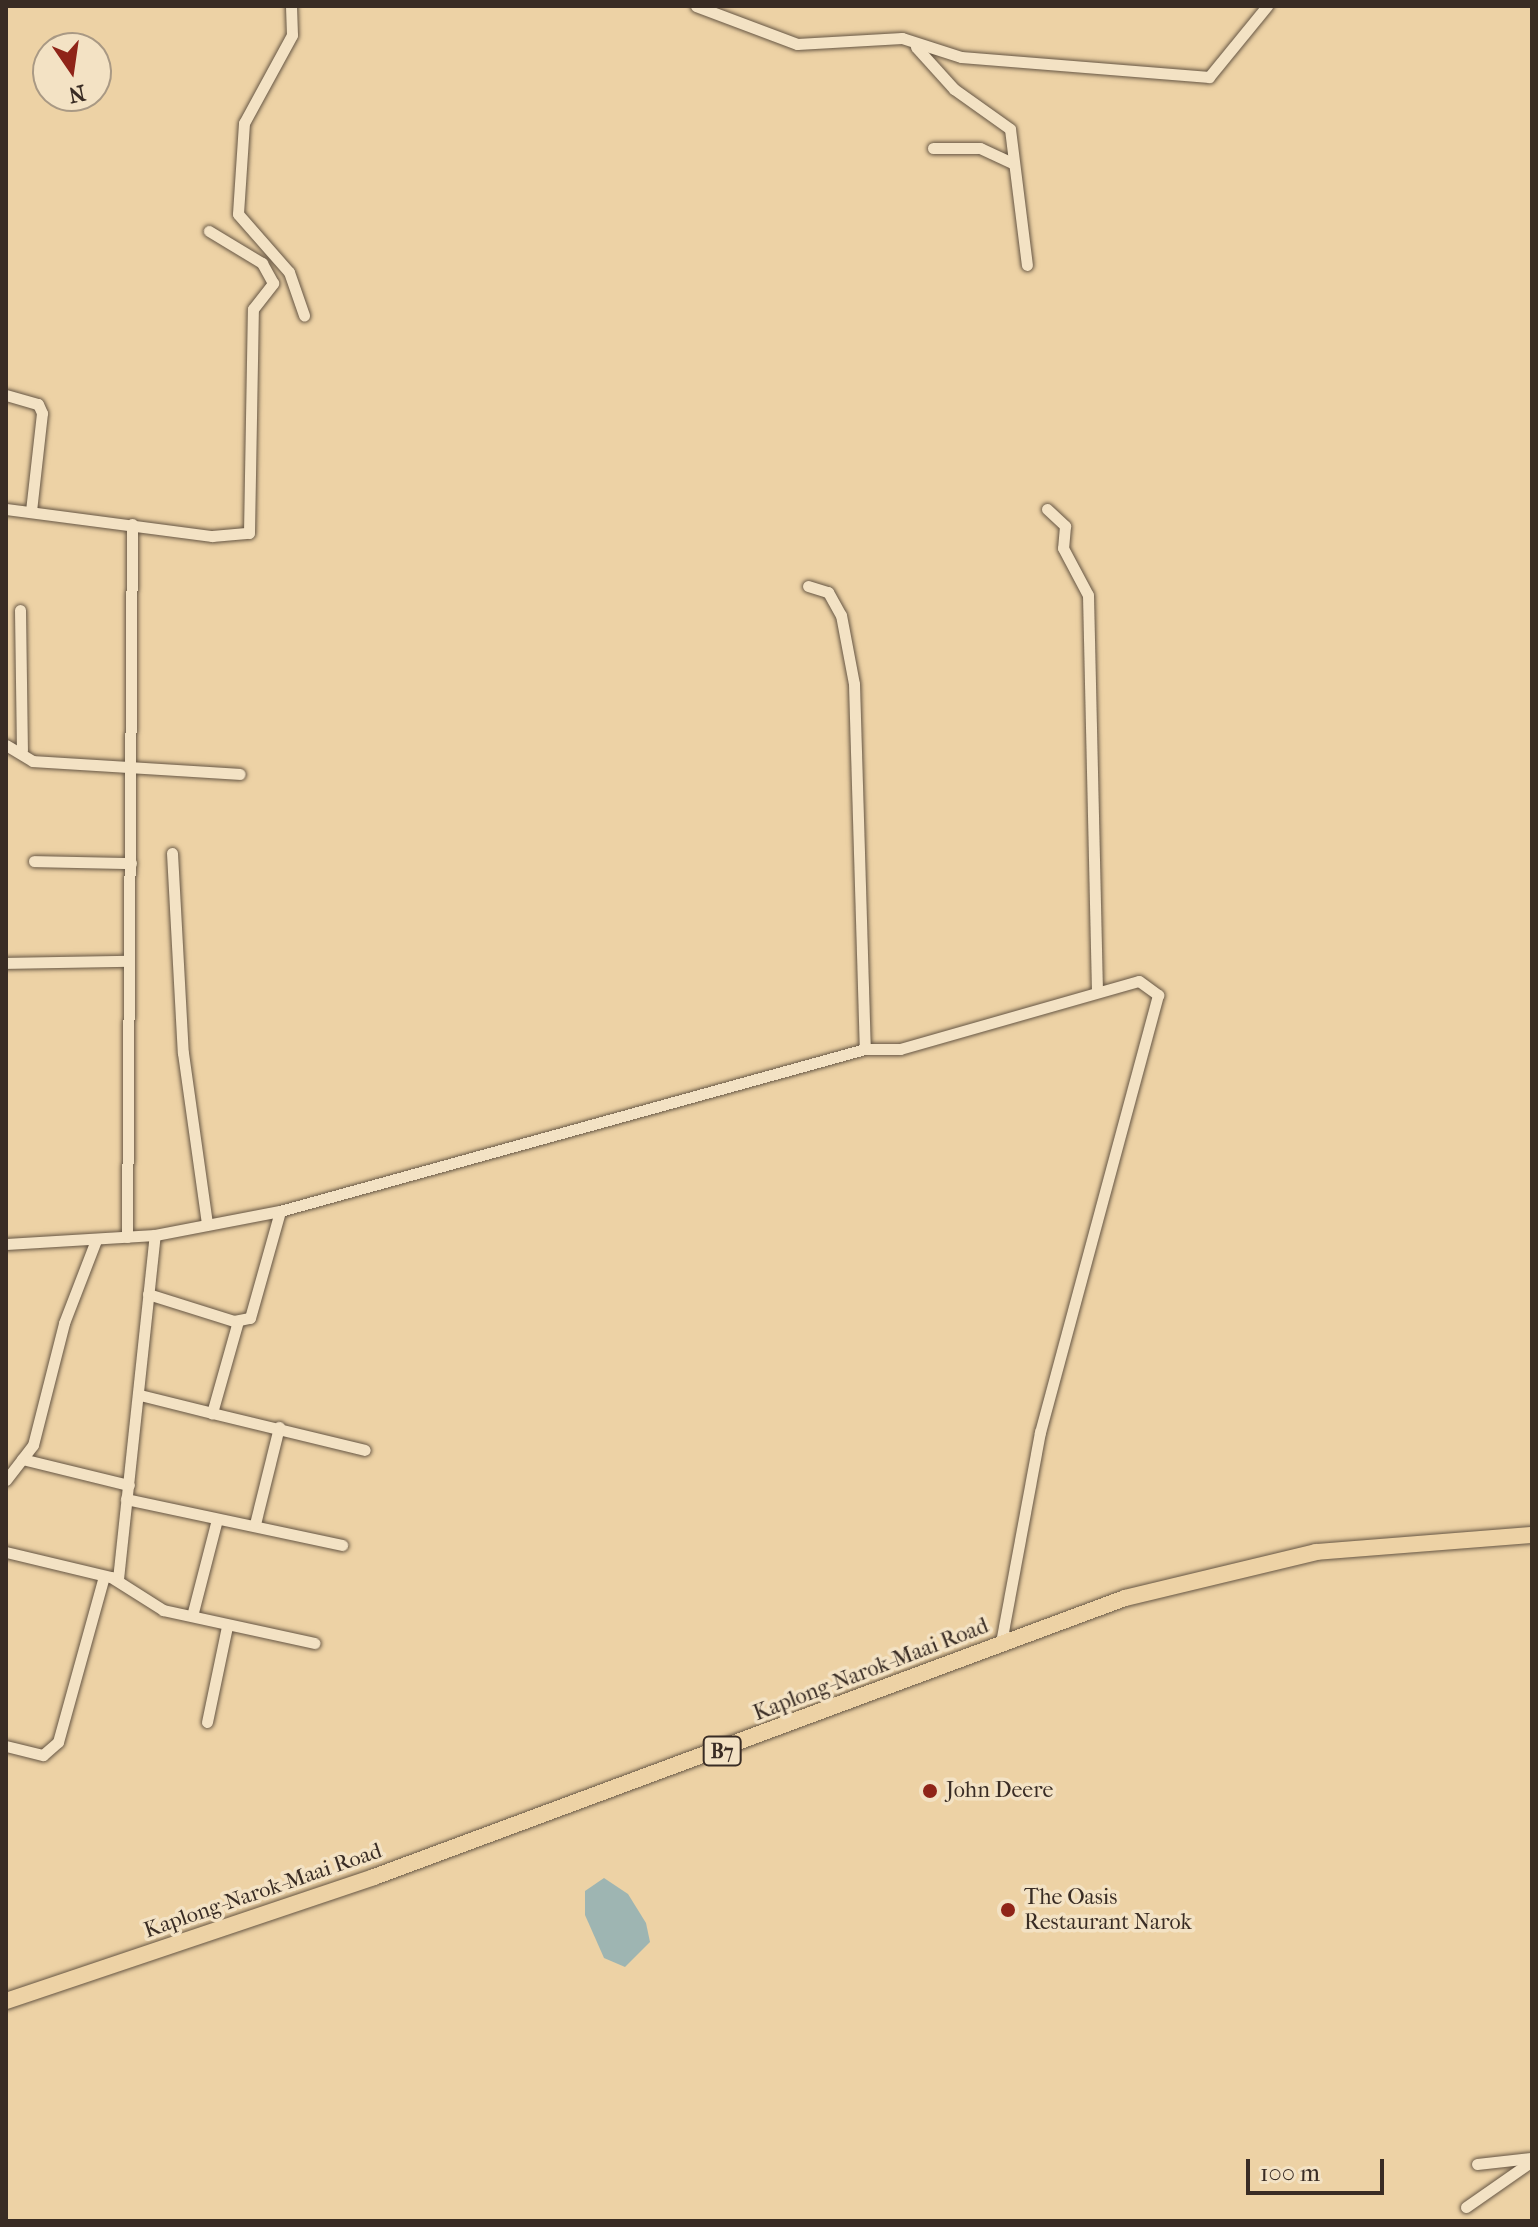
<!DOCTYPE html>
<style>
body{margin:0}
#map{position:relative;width:1538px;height:2227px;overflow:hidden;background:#edd2a5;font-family:"IM FELL French Canon",serif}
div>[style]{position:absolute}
.water>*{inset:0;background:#9eb5b2}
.roads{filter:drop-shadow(0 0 2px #665644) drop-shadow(0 0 2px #665644)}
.minor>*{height:11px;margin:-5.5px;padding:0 5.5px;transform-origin:5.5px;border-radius:5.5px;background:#f3e2c4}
.highway>*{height:16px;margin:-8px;padding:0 8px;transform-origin:8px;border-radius:8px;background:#edd2a5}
.dots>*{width:22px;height:22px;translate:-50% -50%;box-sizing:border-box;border:4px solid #f3e2c4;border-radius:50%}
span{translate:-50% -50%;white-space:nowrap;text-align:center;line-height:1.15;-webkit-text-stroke:7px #f3e2c4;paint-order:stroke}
.shield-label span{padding:2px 6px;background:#f3e2c4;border:2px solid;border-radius:6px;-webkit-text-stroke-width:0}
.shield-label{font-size:20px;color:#392c24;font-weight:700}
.street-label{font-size:22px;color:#392c24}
.poi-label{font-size:22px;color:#392c24}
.left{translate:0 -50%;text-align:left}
.frame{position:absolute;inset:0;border:8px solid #392c24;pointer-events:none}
.north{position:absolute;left:32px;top:32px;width:80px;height:80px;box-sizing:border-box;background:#f3e2c4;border:2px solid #a99984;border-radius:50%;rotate:167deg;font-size:22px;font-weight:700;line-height:32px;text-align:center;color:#392c24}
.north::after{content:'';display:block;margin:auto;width:28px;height:36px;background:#8f2418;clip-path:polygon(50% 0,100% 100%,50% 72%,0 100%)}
.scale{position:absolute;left:1246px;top:2159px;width:138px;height:36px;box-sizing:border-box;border:4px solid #392c24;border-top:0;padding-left:10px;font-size:24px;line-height:28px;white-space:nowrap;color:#392c24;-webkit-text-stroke:6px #f3e2c4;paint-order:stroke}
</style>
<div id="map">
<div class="water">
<div style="clip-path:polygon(604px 1878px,628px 1894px,646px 1923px,650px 1942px,625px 1967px,604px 1958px,585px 1915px,585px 1891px)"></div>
</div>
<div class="roads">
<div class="minor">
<div style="left:291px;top:6px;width:29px;rotate:88deg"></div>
<div style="left:292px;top:35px;width:100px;rotate:118.6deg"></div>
<div style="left:244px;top:123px;width:91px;rotate:93.8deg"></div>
<div style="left:238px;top:214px;width:77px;rotate:48.7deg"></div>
<div style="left:289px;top:272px;width:46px;rotate:70.8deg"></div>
<div style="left:696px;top:6px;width:108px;rotate:20.6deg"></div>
<div style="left:797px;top:44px;width:105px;rotate:-3.3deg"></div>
<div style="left:902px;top:38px;width:62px;rotate:17.9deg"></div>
<div style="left:961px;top:57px;width:249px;rotate:4.6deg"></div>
<div style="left:1209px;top:77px;width:92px;rotate:-50.8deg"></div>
<div style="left:916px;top:47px;width:57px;rotate:47.9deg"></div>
<div style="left:954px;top:89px;width:69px;rotate:35.5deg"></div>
<div style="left:1010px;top:129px;width:137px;rotate:82.9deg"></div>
<div style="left:933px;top:148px;width:47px"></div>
<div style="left:980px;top:148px;width:35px;rotate:25deg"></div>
<div style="left:6px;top:395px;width:33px;rotate:16deg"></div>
<div style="left:38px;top:404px;width:10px;rotate:66deg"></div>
<div style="left:42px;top:413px;width:99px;rotate:96.4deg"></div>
<div style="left:6px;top:509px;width:208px;rotate:7.5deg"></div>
<div style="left:212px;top:536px;width:37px;rotate:-5deg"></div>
<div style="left:249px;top:533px;width:224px;rotate:-89deg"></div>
<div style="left:253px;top:309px;width:33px;rotate:-52deg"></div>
<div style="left:273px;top:283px;width:23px;rotate:-119deg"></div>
<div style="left:262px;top:263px;width:62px;rotate:-148.9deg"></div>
<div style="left:1047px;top:509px;width:25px;rotate:43deg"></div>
<div style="left:1065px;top:526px;width:22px;rotate:95deg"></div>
<div style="left:1063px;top:548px;width:53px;rotate:62deg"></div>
<div style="left:1088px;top:595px;width:397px;rotate:88.7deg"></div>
<div style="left:808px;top:586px;width:21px;rotate:17deg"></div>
<div style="left:828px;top:592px;width:26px;rotate:61deg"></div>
<div style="left:841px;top:615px;width:70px;rotate:79.3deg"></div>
<div style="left:854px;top:684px;width:365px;rotate:88.3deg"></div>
<div style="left:865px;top:1049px;width:35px"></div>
<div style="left:900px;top:1049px;width:248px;rotate:-15.9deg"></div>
<div style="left:1139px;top:981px;width:24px;rotate:36deg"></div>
<div style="left:1158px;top:995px;width:453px;rotate:105.1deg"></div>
<div style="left:1040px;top:1432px;width:215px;rotate:100.5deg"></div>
<div style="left:20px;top:610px;width:140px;rotate:89.2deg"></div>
<div style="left:6px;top:745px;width:31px;rotate:31deg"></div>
<div style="left:33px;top:761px;width:207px;rotate:3.6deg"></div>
<div style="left:172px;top:853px;width:200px;rotate:86.9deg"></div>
<div style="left:183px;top:1053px;width:172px;rotate:82deg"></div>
<div style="left:34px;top:861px;width:97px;rotate:1.2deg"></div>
<div style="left:6px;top:963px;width:119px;rotate:-1deg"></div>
<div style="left:127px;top:1237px;width:713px;rotate:-89.6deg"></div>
<div style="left:6px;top:1244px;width:149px;rotate:-3.5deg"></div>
<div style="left:155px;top:1235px;width:127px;rotate:-10.9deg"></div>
<div style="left:280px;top:1211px;width:607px;rotate:-15.48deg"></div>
<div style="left:148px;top:1294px;width:90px;rotate:17.4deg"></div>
<div style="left:234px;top:1321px;width:16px;rotate:-11deg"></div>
<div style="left:250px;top:1318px;width:111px;rotate:-74.3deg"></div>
<div style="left:238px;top:1321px;width:96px;rotate:105.8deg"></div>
<div style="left:212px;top:1413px;width:157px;rotate:13.6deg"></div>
<div style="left:140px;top:1395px;width:74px;rotate:14deg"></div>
<div style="left:22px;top:1459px;width:110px;rotate:13.7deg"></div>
<div style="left:6px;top:1480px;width:44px;rotate:-52.4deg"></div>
<div style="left:33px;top:1445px;width:126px;rotate:-75.7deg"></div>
<div style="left:64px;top:1323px;width:89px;rotate:-68.9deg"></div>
<div style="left:126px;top:1499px;width:221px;rotate:12deg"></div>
<div style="left:255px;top:1524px;width:100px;rotate:-76.1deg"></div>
<div style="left:6px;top:1552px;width:108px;rotate:13.4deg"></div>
<div style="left:111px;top:1577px;width:62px;rotate:32.4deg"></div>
<div style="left:163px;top:1610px;width:155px;rotate:12.3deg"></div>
<div style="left:118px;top:1579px;width:346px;rotate:-83.9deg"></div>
<div style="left:192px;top:1616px;width:100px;rotate:-75.5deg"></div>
<div style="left:207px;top:1722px;width:98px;rotate:-78.2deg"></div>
<div style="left:6px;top:1746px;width:38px;rotate:14deg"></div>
<div style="left:43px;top:1755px;width:20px;rotate:-41deg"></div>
<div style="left:58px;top:1742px;width:172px;rotate:-74.5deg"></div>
<div style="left:1477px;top:2164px;width:54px;rotate:-6.3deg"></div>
<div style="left:1466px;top:2207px;width:80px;rotate:-34.9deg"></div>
</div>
<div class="highway">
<div style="left:6px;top:2001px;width:388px;rotate:-18.6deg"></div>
<div style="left:374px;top:1877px;width:801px;rotate:-20.38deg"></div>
<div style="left:1125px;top:1598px;width:196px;rotate:-13.5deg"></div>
<div style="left:1316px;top:1552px;width:217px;rotate:-4.5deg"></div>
</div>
</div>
<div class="dots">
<div style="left:930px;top:1791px;background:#8f2418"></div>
<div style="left:1008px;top:1910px;background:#8f2418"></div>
</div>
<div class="shield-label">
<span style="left:722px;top:1751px">B7</span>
</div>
<div class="street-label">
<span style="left:871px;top:1670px;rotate:-21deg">Kaplong-Narok-Maai Road</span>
<span style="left:263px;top:1891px;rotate:-19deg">Kaplong-Narok-Maai Road</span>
</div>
<div class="poi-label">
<span class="left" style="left:946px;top:1791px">John Deere</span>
<span class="left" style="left:1024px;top:1910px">The Oasis<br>Restaurant Narok</span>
</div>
<div class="frame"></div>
<div class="north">N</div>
<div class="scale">100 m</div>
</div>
